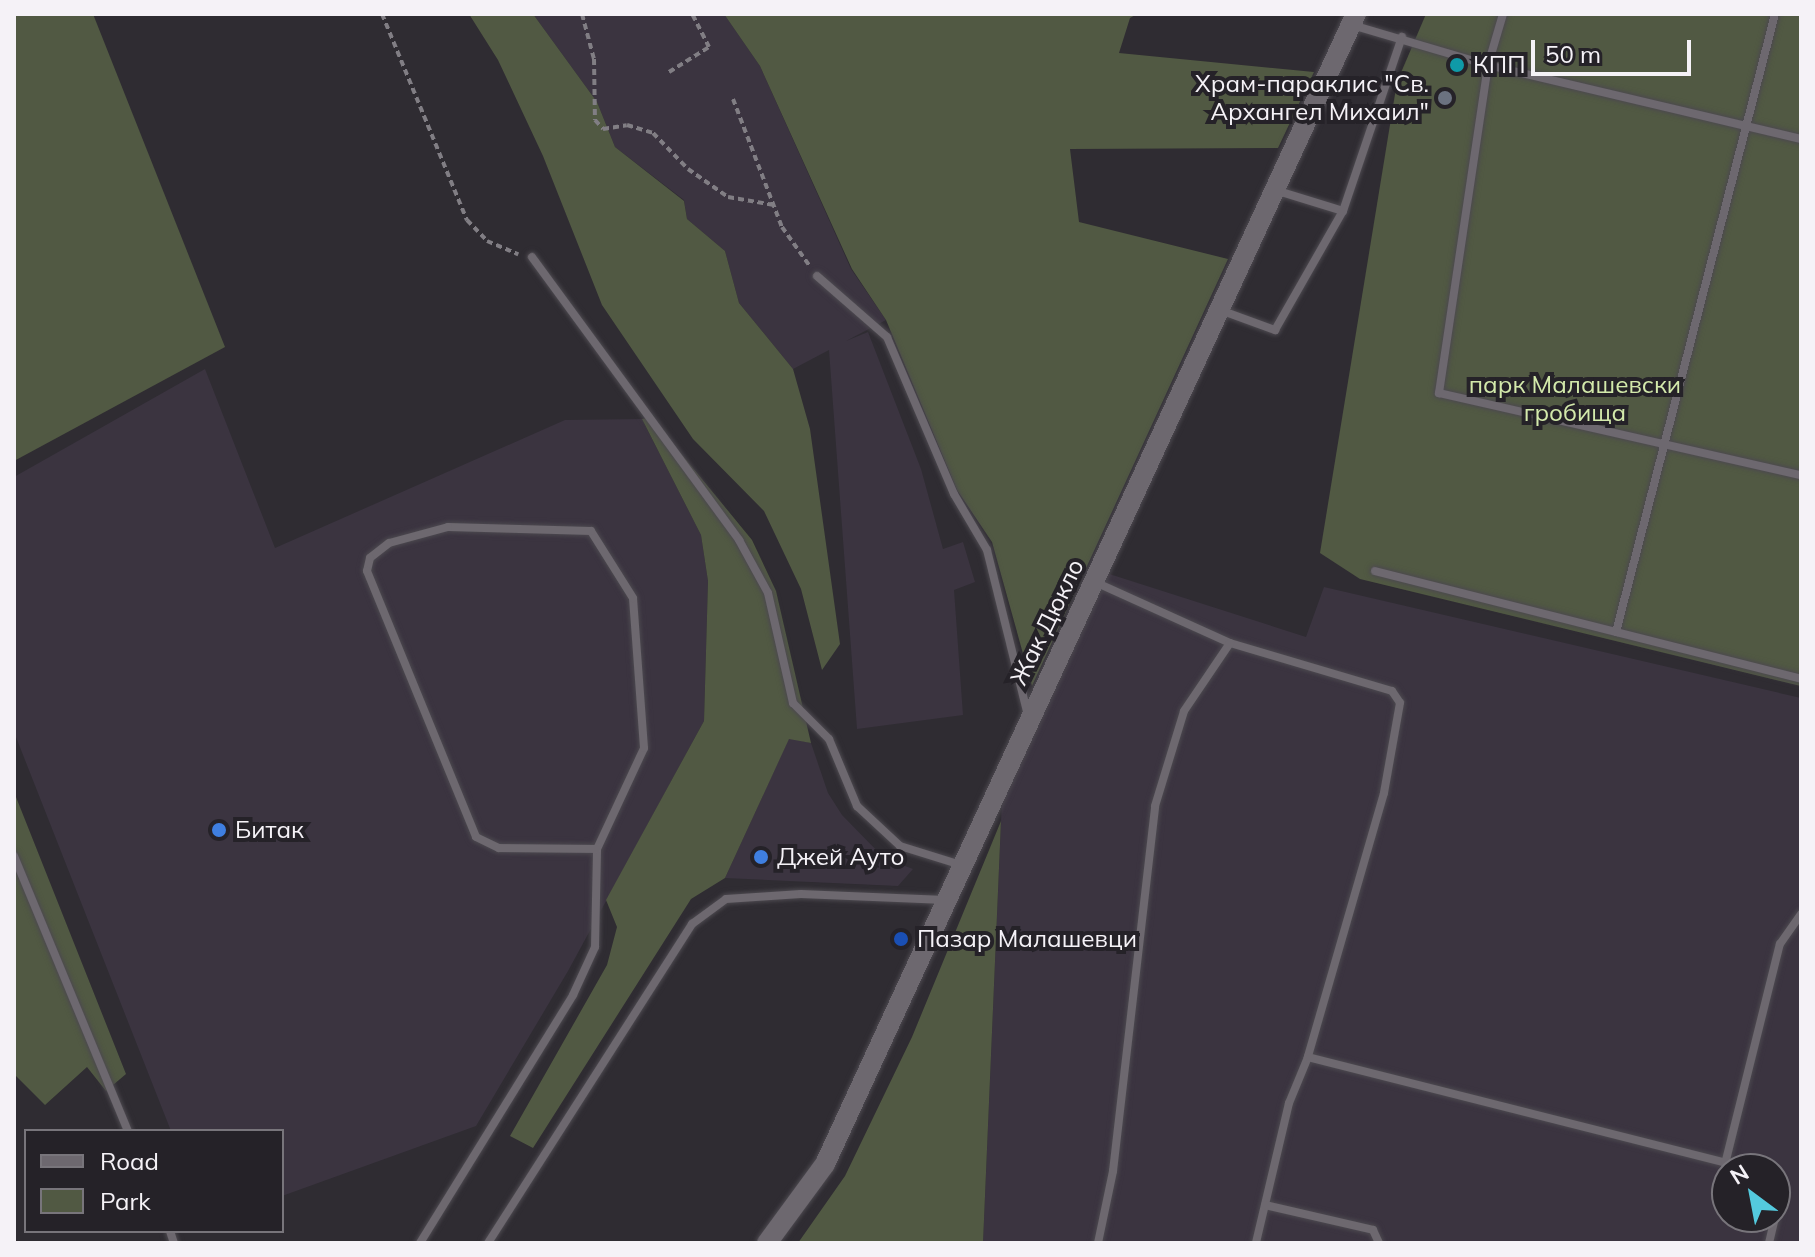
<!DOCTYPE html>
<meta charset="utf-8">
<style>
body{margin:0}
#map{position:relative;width:1815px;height:1257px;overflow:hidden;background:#2f2c32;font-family:Mulish,sans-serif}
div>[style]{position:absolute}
.built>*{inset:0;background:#3b3440}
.green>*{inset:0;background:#515943}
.path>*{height:4px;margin-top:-2px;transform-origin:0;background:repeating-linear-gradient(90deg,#817e84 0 6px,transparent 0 10px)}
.roads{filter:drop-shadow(0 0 2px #4c494f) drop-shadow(0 0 2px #4c494f)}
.service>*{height:8px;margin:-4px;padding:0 4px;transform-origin:4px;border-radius:4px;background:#6d686f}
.tertiary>*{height:20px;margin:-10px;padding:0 10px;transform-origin:10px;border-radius:10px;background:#6d686f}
.dots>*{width:22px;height:22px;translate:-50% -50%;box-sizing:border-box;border:4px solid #252228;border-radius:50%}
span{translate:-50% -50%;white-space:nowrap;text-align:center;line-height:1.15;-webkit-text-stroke:8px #252228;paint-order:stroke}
.poi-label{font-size:24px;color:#f5f2f7}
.left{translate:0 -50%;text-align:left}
.right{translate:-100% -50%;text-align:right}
.park-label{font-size:24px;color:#d3e9ab}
.street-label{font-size:24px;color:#f5f2f7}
.frame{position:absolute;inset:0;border:16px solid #f5f2f7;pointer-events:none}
.legend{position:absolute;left:24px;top:1129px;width:260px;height:104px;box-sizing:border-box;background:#252228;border:2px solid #78757b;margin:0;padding:10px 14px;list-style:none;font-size:24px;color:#f5f2f7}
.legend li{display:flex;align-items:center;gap:16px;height:40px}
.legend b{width:40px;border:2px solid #78757b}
.north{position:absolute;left:1711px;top:1153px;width:80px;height:80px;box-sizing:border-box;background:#252228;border:2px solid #78757b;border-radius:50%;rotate:328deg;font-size:22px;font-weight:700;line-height:32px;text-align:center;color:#f5f2f7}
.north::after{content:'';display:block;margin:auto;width:28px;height:36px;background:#54cade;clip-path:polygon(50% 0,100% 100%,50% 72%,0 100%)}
.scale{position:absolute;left:1531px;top:40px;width:160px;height:36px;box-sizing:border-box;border:4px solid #f5f2f7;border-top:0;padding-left:10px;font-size:24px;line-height:28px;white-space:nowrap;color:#f5f2f7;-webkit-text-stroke:6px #252228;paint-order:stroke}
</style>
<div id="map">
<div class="built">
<div style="clip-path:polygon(533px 14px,724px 14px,760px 66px,851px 269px,886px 320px,846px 341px,868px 332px,921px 469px,943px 549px,963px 542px,975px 582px,954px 590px,963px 715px,857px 729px,829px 350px,793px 369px,739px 303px,725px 251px,687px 219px,684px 200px,615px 147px,597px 102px)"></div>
<div style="clip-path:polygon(205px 369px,275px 548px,565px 420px,642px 419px,701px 535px,708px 581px,704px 721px,568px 971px,476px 1126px,282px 1196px,282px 1131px,171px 1131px,14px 732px,14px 477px)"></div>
<div style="clip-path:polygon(evenodd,1100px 571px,1306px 637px,1324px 587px,1801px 698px,1801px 1243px,983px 1243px,1003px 775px,1100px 571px,1727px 1169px,1775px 1169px,1775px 1217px,1727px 1217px,1727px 1169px)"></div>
<div style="clip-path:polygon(789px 738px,811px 743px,828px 793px,842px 815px,884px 858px,913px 869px,898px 886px,725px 878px)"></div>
</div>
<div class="green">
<div style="clip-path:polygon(14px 14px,93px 14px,225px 347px,14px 461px)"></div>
<div style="clip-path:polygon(469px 14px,533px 14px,597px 102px,615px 147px,684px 201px,687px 219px,725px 251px,739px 303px,793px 369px,810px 429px,840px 644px,822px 670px,801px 589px,764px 511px,693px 439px,602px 305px,543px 156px,498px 60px)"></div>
<div style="clip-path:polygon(724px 14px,1137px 14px,1130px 18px,1119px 53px,1314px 72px,1278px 148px,1070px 149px,1079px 222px,1228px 259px,1032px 686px,992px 542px,957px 490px,886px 320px,852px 269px,760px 66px)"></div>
<div style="clip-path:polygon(1426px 14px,1801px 14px,1801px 686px,1360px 579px,1320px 553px,1397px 82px)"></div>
<div style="clip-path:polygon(651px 417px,752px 540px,776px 591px,811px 743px,789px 739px,725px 878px,691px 899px,533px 1148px,510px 1136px,607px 965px,617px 927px,606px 900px,704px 721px,708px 581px,701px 535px,642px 419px)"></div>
<div style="clip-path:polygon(14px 792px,126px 1074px,106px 1091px,87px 1067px,45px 1105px,14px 1074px)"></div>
<div style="clip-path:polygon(1001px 821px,983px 1243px,798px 1243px,845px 1176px,912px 1037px)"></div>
</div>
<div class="path">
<div style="left:382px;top:14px;width:223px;rotate:67.6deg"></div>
<div style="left:467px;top:220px;width:29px;rotate:46deg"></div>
<div style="left:487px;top:241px;width:34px;rotate:23deg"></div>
<div style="left:582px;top:14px;width:47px;rotate:75.1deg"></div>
<div style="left:594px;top:59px;width:61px;rotate:89.1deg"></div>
<div style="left:595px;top:120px;width:12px;rotate:48deg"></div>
<div style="left:603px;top:129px;width:24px;rotate:-9deg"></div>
<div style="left:627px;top:125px;width:27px;rotate:17deg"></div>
<div style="left:653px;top:133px;width:50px;rotate:45.8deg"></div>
<div style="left:688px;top:169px;width:49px;rotate:35deg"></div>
<div style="left:728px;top:197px;width:47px;rotate:9.9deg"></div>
<div style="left:669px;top:72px;width:47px;rotate:-32deg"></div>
<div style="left:709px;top:47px;width:37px;rotate:-117deg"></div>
<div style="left:733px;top:99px;width:137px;rotate:69.1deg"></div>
<div style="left:782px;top:227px;width:47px;rotate:54.6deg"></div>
</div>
<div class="roads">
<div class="service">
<div style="left:1503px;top:14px;width:53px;rotate:106.4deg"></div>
<div style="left:1488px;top:65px;width:332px;rotate:98.5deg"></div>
<div style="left:1439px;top:393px;width:371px;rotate:12.8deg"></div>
<div style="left:1352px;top:25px;width:142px;rotate:16.4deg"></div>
<div style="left:1488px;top:65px;width:322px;rotate:13.3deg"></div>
<div style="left:1275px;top:190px;width:71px;rotate:17.2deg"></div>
<div style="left:532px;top:257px;width:351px;rotate:53.8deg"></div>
<div style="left:739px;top:540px;width:60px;rotate:61.3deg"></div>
<div style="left:768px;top:593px;width:113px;rotate:77.2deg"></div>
<div style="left:793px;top:703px;width:51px;rotate:45deg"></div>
<div style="left:829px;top:739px;width:73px;rotate:67.3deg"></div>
<div style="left:857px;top:806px;width:59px;rotate:42.9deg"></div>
<div style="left:900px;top:846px;width:64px;rotate:17.3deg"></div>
<div style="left:817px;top:276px;width:93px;rotate:41.1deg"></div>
<div style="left:887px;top:337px;width:171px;rotate:66.9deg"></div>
<div style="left:954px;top:494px;width:65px;rotate:59.5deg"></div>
<div style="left:987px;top:550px;width:171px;rotate:76.1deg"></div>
<div style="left:1220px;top:310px;width:59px;rotate:20deg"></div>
<div style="left:1275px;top:330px;width:137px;rotate:-60.3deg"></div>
<div style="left:1343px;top:211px;width:184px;rotate:-71.3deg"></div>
<div style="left:1375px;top:571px;width:439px;rotate:14.2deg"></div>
<div style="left:1095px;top:582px;width:148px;rotate:24.3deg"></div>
<div style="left:1230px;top:643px;width:169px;rotate:16.5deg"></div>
<div style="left:1392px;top:691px;width:14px;rotate:56deg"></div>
<div style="left:1400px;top:703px;width:91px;rotate:100.1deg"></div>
<div style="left:1384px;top:793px;width:275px;rotate:106.1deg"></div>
<div style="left:1308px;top:1057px;width:50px;rotate:112.4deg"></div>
<div style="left:1289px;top:1103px;width:144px;rotate:103.3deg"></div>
<div style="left:1616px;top:632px;width:638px;rotate:-75.57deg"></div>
<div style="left:14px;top:856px;width:298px;rotate:67.5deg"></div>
<div style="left:1308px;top:1057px;width:456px;rotate:14.2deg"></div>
<div style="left:1725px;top:1164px;width:227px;rotate:-76deg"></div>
<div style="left:1780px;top:944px;width:37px;rotate:-55deg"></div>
<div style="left:1265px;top:1205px;width:111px;rotate:13deg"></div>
<div style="left:1373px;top:1230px;width:14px;rotate:65deg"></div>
<div style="left:170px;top:1231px;width:13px;rotate:72deg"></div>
<div style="left:420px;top:1243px;width:291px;rotate:-58.3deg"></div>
<div style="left:573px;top:995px;width:53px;rotate:-65.4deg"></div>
<div style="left:595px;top:947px;width:98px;rotate:-88.8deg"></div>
<div style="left:597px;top:849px;width:111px;rotate:-65deg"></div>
<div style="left:644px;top:748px;width:150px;rotate:-94.2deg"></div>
<div style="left:633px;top:598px;width:79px;rotate:-122.1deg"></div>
<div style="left:591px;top:531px;width:143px;rotate:-178.4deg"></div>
<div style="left:448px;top:527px;width:61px;rotate:164.8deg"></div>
<div style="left:389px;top:543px;width:24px;rotate:142deg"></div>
<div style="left:370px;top:558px;width:13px;rotate:103deg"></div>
<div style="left:367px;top:571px;width:287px;rotate:67.7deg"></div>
<div style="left:476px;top:837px;width:25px;rotate:26deg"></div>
<div style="left:499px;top:848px;width:98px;rotate:0.6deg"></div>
<div style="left:488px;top:1243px;width:379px;rotate:-57.4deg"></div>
<div style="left:692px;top:924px;width:42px;rotate:-36.3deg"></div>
<div style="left:726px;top:899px;width:75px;rotate:-3.8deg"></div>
<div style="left:801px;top:894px;width:144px;rotate:2.4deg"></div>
<div style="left:1098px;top:1243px;width:74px;rotate:-78.2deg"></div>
<div style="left:1113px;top:1171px;width:367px;rotate:-83.4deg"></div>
<div style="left:1155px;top:806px;width:99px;rotate:-73deg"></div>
<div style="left:1184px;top:711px;width:82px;rotate:-55.9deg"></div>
<div style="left:1769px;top:1243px;width:57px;rotate:-76.7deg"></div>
<div style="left:1782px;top:1188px;width:15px;rotate:-118deg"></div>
</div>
<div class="tertiary">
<div style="left:767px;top:1243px;width:98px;rotate:-53.7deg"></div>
<div style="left:825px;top:1164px;width:1267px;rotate:-65.22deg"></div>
</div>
</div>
<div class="dots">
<div style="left:1457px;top:65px;background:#0f9aa8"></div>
<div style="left:1445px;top:98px;background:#6b7280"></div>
<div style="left:219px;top:830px;background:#3f7fe0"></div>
<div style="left:761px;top:857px;background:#3f7fe0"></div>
<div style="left:901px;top:939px;background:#1a4fb4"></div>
</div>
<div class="poi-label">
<span class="left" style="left:1473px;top:65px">КПП</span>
<span class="right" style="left:1429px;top:98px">Храм-параклис "Св.<br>Архангел Михаил"</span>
<span class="left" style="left:235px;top:830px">Битак</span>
<span class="left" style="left:777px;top:857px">Джей Ауто</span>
<span class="left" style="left:917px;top:939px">Пазар Малашевци</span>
</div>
<div class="park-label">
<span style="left:1575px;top:399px">парк Малашевски<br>гробища</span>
</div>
<div class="street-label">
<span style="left:1047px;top:622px;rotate:-64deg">Жак Дюкло</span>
</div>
<div class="frame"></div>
<ul class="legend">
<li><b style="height:10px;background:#6d686f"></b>Road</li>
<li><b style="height:22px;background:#515943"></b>Park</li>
</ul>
<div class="north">N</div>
<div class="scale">50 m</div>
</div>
